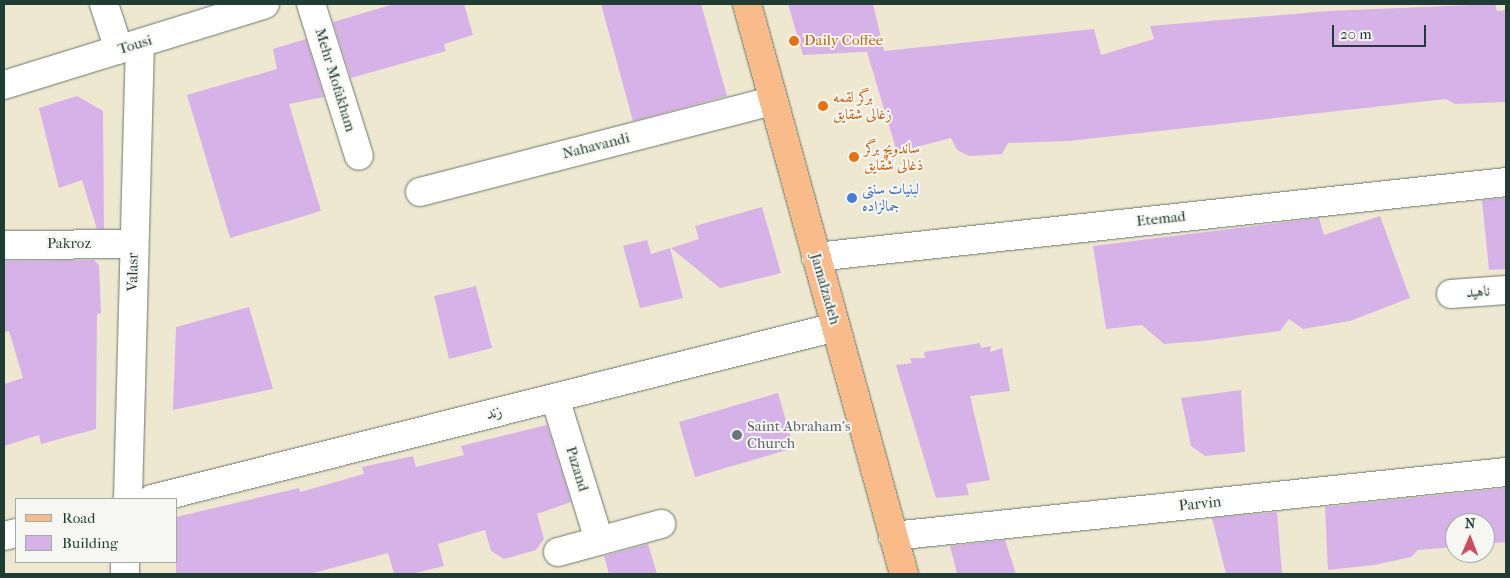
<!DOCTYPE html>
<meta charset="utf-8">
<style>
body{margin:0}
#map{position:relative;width:1510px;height:578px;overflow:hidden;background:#eee8d0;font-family:"IM FELL French Canon",Amiri,serif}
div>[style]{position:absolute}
.building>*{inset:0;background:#d7b2e9}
.roads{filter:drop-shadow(0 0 1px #67796b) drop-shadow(0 0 1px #67796b)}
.minor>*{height:28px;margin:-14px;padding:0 14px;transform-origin:14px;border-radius:14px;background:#fff}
.major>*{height:28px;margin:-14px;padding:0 14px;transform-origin:14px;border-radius:14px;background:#fabb8b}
.dots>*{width:14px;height:14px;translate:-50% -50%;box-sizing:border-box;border:2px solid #f6f6f2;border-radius:50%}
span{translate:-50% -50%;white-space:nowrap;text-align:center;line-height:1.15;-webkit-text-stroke:4px #f6f6f2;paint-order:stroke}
.food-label{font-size:15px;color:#c56008}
.left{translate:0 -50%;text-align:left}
.street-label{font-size:15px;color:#1f3d34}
.shop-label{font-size:15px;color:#366cbe}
.worship-label{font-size:15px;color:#5b616d}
.frame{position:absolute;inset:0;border:5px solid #1f3d34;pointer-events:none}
.legend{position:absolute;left:15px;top:498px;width:162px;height:65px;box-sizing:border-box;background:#f6f6f2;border:1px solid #a0aca6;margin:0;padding:6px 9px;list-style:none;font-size:15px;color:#1f3d34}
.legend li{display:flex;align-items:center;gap:10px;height:25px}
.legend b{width:25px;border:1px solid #a0aca6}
.north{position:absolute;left:1445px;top:513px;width:50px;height:50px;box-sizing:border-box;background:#f6f6f2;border:1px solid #a0aca6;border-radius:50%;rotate:1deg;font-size:14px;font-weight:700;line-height:20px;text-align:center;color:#1f3d34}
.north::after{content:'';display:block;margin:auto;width:18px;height:22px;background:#d1495b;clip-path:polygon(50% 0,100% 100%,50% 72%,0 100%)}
.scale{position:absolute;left:1332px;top:25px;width:94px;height:22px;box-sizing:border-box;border:2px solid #1f3d34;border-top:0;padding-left:6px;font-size:15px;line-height:18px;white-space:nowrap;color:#1f3d34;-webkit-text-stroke:4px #f6f6f2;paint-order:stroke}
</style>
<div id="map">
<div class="building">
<div style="clip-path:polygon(394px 4px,464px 4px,473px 35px,444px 44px,446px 51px,351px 78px,333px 22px)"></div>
<div style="clip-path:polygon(601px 4px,701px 4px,727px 96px,633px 121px)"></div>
<div style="clip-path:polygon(788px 4px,873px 4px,884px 51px,1094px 29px,1101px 55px,1154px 39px,1150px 26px,1328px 11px,1495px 4px,1497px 11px,1506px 10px,1506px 102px,1455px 104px,1446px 99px,1069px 141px,1008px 143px,1002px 154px,969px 156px,957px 150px,951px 138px,897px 152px,867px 52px,883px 51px,803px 55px)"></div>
<div style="clip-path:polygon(306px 39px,324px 97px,289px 104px,321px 211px,230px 238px,187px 95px,277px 69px,273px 49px)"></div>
<div style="clip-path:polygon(77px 96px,103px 111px,104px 229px,97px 229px,82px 180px,59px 188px,39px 108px)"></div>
<div style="clip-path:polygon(1506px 198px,1506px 269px,1489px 270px,1482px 200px)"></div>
<div style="clip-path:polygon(762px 207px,781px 273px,720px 288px,671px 248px,699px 239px,695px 226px)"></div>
<div style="clip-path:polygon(1380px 216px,1410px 298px,1350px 321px,1303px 329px,1289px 319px,1280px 331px,1203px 341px,1164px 344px,1142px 325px,1106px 329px,1093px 246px,1319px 218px,1324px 235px)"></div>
<div style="clip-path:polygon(647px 240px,651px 254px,670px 248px,683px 298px,640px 308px,623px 246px)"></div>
<div style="clip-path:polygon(94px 260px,99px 265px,101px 313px,97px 314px,96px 429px,41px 444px,39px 435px,4px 446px,4px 384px,23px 378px,9px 331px,4px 332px,4px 261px)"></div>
<div style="clip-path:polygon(476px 286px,492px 348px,449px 359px,434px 296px)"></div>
<div style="clip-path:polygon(249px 307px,273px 389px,173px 410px,176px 327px)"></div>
<div style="clip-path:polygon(980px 343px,981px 348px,991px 346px,990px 352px,1002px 348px,1010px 391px,970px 396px,990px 480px,966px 484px,969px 495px,936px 498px,896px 365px,912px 363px,910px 358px,925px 358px,924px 352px)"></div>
<div style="clip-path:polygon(1241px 390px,1245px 452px,1205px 456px,1191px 446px,1181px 398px)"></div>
<div style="clip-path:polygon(778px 393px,794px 448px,695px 477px,679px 422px)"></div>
<div style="clip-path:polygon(547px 425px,571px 502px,537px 514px,544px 539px,536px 550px,504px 559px,491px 551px,485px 530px,438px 544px,444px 566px,411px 574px,394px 574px,388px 553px,310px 574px,176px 574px,176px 517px,299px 488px,300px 492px,364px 474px,362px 467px,413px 456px,416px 467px,464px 455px,461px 446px)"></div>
<div style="clip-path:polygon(1506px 488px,1506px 542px,1485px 544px,1485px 523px,1455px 523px,1455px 547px,1418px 550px,1411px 557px,1374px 565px,1328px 570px,1325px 507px)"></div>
<div style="clip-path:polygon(1277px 512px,1282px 574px,1226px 574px,1212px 518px)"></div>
<div style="clip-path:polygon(1005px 540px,1016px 574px,957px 574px,950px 546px)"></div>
<div style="clip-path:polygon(648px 544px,657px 574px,609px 574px,604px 556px)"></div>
</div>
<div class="roads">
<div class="minor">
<div style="left:104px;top:4px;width:48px;rotate:71.9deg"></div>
<div style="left:311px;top:4px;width:159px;rotate:72.5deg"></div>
<div style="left:4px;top:85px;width:273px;rotate:-17.2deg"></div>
<div style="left:420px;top:192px;width:364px;rotate:-14.5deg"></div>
<div style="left:4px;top:245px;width:130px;rotate:-0.4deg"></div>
<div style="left:816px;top:257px;width:694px;rotate:-6.2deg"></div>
<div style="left:1451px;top:294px;width:55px;rotate:-4.2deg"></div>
<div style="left:555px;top:398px;width:149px;rotate:72.8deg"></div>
<div style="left:128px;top:499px;width:455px;rotate:-88.5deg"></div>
<div style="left:152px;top:499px;width:705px;rotate:-14.12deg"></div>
<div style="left:4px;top:536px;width:12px;rotate:-14deg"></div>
<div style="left:893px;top:536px;width:616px;rotate:-5.96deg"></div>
<div style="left:558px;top:552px;width:107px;rotate:-15.2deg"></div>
<div style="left:125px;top:574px;width:12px;rotate:-90deg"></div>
</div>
<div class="major">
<div style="left:747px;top:4px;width:591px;rotate:74.6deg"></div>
</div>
</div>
<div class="dots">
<div style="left:794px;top:41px;background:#e8710a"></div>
<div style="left:823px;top:106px;background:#e8710a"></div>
<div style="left:854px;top:157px;background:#e8710a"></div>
<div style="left:852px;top:198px;background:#3f7fe0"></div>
<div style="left:737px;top:435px;background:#6b7280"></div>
</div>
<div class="food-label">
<span class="left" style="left:804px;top:41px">Daily Coffee</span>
<span class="left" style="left:833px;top:106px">برگر لقمه<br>زغالی شقایق</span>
<span class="left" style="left:864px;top:157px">ساندویچ برگر<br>ذغالی شقایق</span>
</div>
<div class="street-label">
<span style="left:135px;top:45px;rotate:-17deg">Tousi</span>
<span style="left:335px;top:80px;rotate:73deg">Mehr Mofakham</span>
<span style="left:596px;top:146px;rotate:-14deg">Nahavandi</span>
<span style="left:1161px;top:219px;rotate:-6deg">Etemad</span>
<span style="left:69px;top:244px">Pakroz</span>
<span style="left:133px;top:272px;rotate:-89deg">Valasr</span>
<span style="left:825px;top:289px;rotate:74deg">Jamalzadeh</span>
<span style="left:1478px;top:292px;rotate:-4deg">ناهید</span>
<span style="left:494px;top:413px;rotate:-14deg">زند</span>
<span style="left:577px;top:469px;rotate:73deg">Pazand</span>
<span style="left:1200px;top:504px;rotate:-6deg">Parvin</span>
</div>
<div class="shop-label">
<span class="left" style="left:862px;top:198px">لبنیات سنتی<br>جمالزاده</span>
</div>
<div class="worship-label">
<span class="left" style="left:747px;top:435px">Saint Abraham's<br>Church</span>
</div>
<div class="frame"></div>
<ul class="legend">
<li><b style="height:6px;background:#fabb8b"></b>Road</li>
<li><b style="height:14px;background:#d7b2e9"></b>Building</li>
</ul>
<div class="north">N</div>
<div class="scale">20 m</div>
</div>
